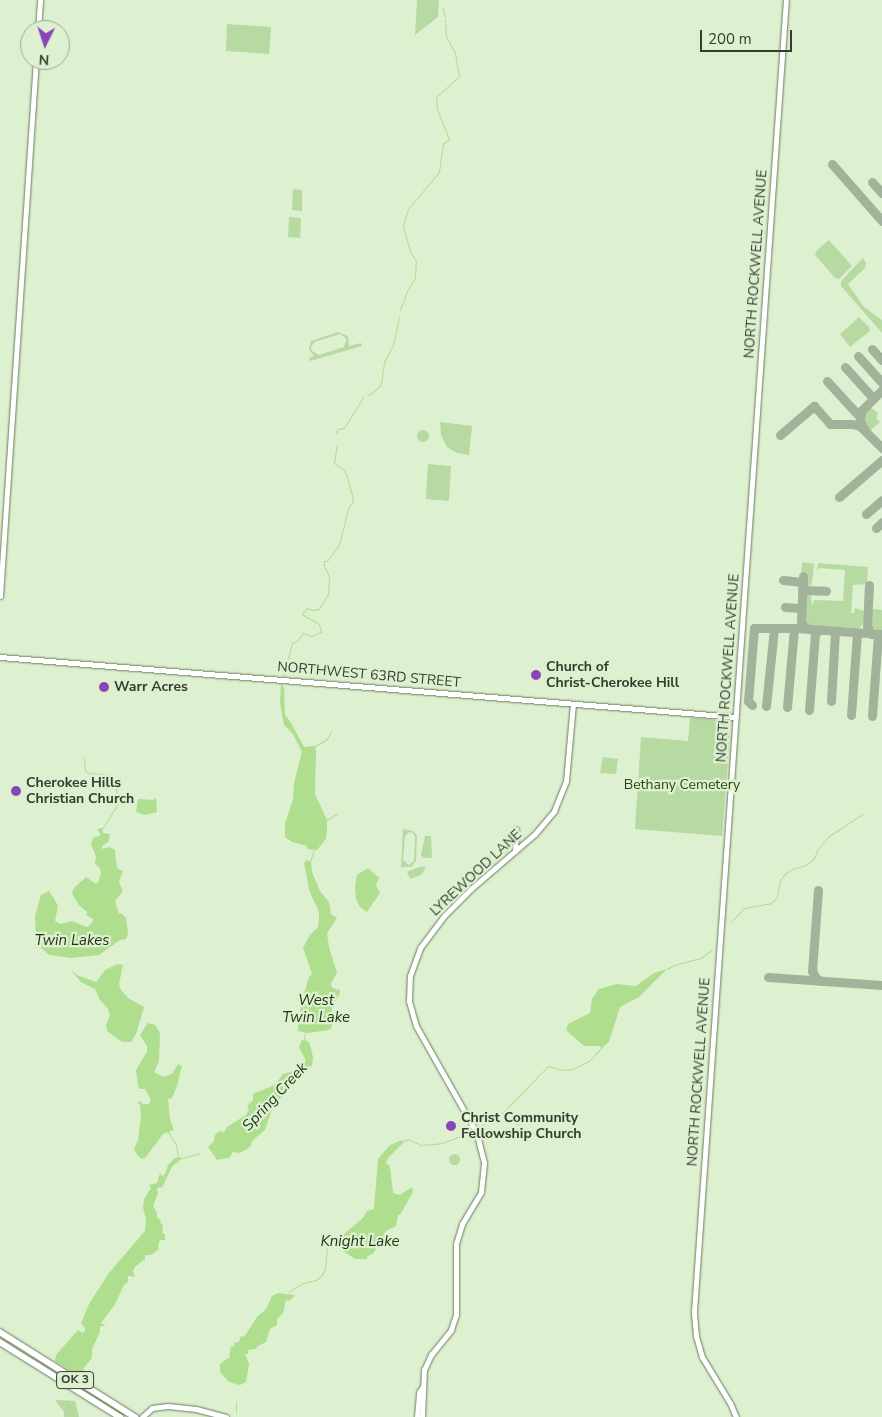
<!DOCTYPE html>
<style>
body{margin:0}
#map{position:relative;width:882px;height:1417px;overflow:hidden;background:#ddf1d1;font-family:"Nunito Sans",sans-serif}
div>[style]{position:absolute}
.green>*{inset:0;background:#b7d9a2}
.round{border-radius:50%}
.water>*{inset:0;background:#aede8e}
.stream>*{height:1px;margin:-0.5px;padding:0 0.5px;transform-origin:0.5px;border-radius:0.5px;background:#aede8e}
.taxiway>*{height:9px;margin:-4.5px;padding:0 4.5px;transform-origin:4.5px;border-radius:4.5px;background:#a3b29a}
.roads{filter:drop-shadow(0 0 1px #697a5e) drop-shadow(0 0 1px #697a5e)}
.tertiary>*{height:4.5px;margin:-2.25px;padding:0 2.25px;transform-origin:2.25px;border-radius:2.25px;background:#fff}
.secondary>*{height:5px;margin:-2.5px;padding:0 2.5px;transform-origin:2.5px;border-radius:2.5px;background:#fff}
.trunk>*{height:5.5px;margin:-2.75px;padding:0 2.75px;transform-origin:2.75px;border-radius:2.75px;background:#fff}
.dots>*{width:14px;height:14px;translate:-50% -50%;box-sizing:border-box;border:2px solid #ddf1d1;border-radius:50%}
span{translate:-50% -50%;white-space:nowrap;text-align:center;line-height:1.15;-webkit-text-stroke:4.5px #ddf1d1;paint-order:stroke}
.shield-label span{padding:1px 4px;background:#ddf1d1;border:1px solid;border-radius:4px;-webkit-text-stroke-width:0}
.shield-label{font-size:12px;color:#353c30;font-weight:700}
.street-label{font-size:14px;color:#353c30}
.poi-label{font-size:14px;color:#353c30;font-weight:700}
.left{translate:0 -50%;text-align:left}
.park-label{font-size:14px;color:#28460f}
.water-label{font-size:15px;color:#1f3111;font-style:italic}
.north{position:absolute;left:20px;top:20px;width:50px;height:50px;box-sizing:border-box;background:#ddf1d1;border:1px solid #9aa991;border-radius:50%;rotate:184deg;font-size:14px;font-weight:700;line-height:20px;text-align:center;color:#353c30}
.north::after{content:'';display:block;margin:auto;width:18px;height:22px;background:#8945b9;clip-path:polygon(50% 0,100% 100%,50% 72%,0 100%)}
.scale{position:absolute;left:700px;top:30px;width:92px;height:22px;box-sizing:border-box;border:2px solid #353c30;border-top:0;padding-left:6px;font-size:15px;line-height:18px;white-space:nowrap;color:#353c30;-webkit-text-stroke:4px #ddf1d1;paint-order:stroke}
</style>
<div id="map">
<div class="green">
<div style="clip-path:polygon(417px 0,439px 0,438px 17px,415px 35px)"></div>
<div style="clip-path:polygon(227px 24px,271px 27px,269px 54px,226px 51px)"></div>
<div style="clip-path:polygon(293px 189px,302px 190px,302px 211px,292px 210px)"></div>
<div style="clip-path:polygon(289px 217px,301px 218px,300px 238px,288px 237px)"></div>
<div style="clip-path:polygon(829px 240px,852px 266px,839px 279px,835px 278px,815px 255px,817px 250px)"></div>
<div style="clip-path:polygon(863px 258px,866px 263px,865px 268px,848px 284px,864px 307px,882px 320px,882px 333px,841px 286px,841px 281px)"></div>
<div style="clip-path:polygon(859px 317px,869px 327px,870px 331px,850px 347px,840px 334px)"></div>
<div style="clip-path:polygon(evenodd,338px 332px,348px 336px,349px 346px,361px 343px,362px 346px,310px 361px,309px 358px,314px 356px,309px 349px,311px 341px,338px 332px,340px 334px,347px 339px,344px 347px,319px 355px,312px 351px,311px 347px,314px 342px,340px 334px)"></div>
<div style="clip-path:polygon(869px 406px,878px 413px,876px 418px,880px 422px,870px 431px,862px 418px,864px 411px)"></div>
<div style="clip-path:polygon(440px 422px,472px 426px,469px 455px,457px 453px,447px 447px,441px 435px)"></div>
<div class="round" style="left:417px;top:430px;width:12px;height:12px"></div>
<div style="clip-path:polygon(428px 464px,451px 466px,449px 501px,426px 499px)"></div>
<div style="clip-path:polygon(802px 562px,814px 564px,812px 584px,810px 586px,807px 585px,807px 576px,801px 576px)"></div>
<div style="clip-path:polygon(818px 563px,868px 567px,867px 584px,853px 585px,851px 613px,854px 613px,855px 608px,864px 611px,863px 623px,860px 628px,811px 626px,806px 623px,804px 618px,807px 594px,811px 595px,812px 606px,814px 600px,843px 601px,845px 570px,819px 568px,817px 571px)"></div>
<div style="clip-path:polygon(874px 609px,882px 610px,882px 631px,876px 630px,871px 626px,871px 613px)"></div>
<div style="clip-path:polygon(690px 718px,731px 721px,722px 836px,635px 829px,641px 737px,688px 741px)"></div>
<div style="clip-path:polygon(603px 757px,618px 759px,616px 774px,600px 773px)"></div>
<div style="clip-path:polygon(evenodd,403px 829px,413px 831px,417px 835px,416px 861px,411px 867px,401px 867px,403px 829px,409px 832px,413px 833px,415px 837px,414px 861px,409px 865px,403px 860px,405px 836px,409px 832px)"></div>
<div style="clip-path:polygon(425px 836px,431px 836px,432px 858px,423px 858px,421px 855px)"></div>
<div style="clip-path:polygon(422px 866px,426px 868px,421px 875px,410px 879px,407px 872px)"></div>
<div class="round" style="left:448.5px;top:1153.5px;width:11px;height:11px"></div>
<div style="clip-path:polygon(55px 1400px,75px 1401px,79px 1417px,64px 1417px,64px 1412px)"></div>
</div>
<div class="water">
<div style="clip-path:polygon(281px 684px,284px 687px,285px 715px,290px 721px,304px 747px,315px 746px,316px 751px,315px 794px,327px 820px,327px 829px,326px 839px,317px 850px,307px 849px,307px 846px,292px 842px,285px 837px,285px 824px,293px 799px,294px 783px,302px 752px,293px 734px,284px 725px,280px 704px)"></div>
<div style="clip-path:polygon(156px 798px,157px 812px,145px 815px,136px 812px,138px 799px,153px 800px)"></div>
<div style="clip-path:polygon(102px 828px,103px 833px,110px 834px,109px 841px,102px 846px,102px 849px,110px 847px,115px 850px,117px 868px,123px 871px,119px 882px,123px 891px,115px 901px,119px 914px,121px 913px,126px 918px,128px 934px,126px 939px,120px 940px,99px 955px,71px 958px,49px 955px,38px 945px,36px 936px,35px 916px,41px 895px,49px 891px,55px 900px,58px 906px,55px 921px,60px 924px,72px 921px,87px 927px,92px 923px,93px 919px,86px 915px,87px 912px,78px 904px,72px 893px,74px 888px,86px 877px,96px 884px,98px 883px,101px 873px,100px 868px,95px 864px,96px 856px,91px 845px,93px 838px,101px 835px,97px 829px)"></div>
<div style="clip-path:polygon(307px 860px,311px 862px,312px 872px,320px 891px,329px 902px,331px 914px,337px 918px,327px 933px,329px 947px,337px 973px,331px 983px,332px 988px,340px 990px,340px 993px,332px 1008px,332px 1027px,329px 1030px,308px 1033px,298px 1031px,298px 1025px,302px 1020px,300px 1007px,309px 977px,312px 974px,303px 948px,310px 935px,318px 927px,319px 920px,319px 912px,309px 890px,306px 873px,304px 863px)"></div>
<div style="clip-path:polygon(368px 868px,379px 878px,376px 885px,380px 893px,367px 912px,360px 907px,356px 899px,355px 887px,357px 875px)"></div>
<div style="clip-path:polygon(118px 964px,123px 965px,119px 984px,121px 990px,128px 998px,144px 1007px,136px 1034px,131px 1042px,122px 1042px,107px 1031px,106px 1025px,110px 1015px,108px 1009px,100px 1000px,95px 989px,81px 982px,74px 974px,96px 982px,105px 970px)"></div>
<div style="clip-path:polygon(667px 969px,639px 997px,620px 1007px,609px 1042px,602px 1048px,599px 1046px,584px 1046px,566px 1030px,568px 1024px,590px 1013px,592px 999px,599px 989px,617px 984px,636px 986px,654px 973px)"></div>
<div style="clip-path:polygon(148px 1023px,155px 1025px,160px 1033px,159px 1061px,154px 1072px,163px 1077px,172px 1074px,178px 1064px,182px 1066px,177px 1086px,172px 1098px,168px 1099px,170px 1120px,174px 1130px,163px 1134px,146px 1157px,142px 1159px,138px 1156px,134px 1149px,138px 1140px,141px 1115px,140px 1104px,137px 1103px,140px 1101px,143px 1104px,149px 1104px,151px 1100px,145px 1089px,140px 1089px,138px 1086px,136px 1070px,147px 1052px,147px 1046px,140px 1035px)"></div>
<div style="clip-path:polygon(302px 1040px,308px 1041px,310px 1045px,313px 1057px,312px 1067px,297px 1079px,279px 1100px,271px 1112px,265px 1130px,253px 1140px,250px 1147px,240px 1153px,233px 1152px,229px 1158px,217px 1160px,208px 1147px,214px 1141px,215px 1135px,219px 1131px,224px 1132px,227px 1127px,246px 1115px,249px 1110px,247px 1106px,253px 1100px,253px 1094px,275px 1085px,283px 1074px,299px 1070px,305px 1059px,299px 1047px)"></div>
<div style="clip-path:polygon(402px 1140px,404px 1142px,388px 1158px,386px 1163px,390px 1166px,393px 1193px,400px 1195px,412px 1187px,413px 1192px,400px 1215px,398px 1215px,396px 1226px,386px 1231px,373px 1254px,367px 1256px,367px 1259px,355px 1259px,337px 1247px,337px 1240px,363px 1218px,367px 1211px,374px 1209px,378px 1159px,390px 1145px)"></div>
<div style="clip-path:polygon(180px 1157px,181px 1159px,172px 1167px,162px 1188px,159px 1187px,157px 1189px,158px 1193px,153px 1206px,157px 1213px,157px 1218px,161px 1220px,160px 1223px,163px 1225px,162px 1233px,165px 1234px,165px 1240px,160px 1240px,158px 1246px,159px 1249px,151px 1255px,145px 1255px,145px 1259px,135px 1267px,133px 1271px,135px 1277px,128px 1276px,128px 1282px,124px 1285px,114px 1306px,101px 1323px,106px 1326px,100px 1326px,100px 1332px,92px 1349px,92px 1358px,83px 1369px,86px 1372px,83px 1379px,55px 1361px,56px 1355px,78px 1330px,82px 1333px,85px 1331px,85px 1328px,81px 1323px,89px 1304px,109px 1273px,145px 1231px,146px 1219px,143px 1208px,144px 1199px,151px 1188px,149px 1185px,157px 1183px,160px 1173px,162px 1176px,165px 1174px,168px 1165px,175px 1158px)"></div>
<div style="clip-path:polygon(278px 1293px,295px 1295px,289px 1301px,286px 1300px,283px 1313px,277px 1319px,277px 1325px,270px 1329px,266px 1342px,258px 1346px,256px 1349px,248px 1350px,248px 1354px,245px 1354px,249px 1364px,246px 1382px,240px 1385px,229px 1382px,220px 1372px,220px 1364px,228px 1358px,229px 1359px,231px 1346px,234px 1347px,234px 1343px,239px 1342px,241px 1336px,244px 1337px,257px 1317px,266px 1309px,272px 1296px)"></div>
</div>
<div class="stream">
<div style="left:442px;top:7px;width:10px;rotate:73deg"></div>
<div style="left:400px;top:310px;width:20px;rotate:-70deg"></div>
<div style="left:407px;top:291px;width:15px;rotate:-58deg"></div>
<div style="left:415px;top:278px;width:17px;rotate:-87deg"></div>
<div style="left:416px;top:261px;width:12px;rotate:-121deg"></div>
<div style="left:410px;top:251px;width:26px;rotate:-106deg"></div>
<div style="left:403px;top:226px;width:18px;rotate:-74deg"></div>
<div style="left:408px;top:209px;width:48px;rotate:-50deg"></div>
<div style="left:439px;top:172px;width:28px;rotate:-82deg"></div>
<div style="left:443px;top:144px;width:8px;rotate:-40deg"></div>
<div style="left:449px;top:139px;width:32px;rotate:-112deg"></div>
<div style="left:437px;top:109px;width:12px;rotate:-95deg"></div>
<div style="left:436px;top:97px;width:31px;rotate:-42deg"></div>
<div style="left:459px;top:76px;width:23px;rotate:-100deg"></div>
<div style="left:455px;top:53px;width:19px;rotate:-118deg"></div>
<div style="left:446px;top:36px;width:16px;rotate:-94deg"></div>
<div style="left:368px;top:395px;width:11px;rotate:-34deg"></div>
<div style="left:377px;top:389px;width:6px;rotate:-51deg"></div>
<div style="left:381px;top:384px;width:22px;rotate:-82deg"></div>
<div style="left:384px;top:362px;width:19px;rotate:-62deg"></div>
<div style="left:393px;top:345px;width:29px;rotate:-78deg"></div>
<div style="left:336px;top:433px;width:4px;rotate:-63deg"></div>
<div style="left:338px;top:429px;width:6px;rotate:-9deg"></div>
<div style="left:344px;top:428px;width:36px;rotate:-58deg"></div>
<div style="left:283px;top:675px;width:33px;rotate:-74deg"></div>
<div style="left:292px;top:643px;width:5px;rotate:-22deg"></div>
<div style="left:297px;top:641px;width:10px;rotate:-53deg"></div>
<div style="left:303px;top:633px;width:9px;rotate:21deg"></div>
<div style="left:311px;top:636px;width:11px;rotate:-22deg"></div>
<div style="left:321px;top:632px;width:8px;rotate:-104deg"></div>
<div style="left:319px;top:624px;width:20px;rotate:-150deg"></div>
<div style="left:302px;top:614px;width:8px;rotate:-50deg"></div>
<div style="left:307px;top:608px;width:5px;rotate:22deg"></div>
<div style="left:312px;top:610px;width:7px;rotate:-8deg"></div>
<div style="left:319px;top:609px;width:17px;rotate:-59deg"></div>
<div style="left:328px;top:594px;width:18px;rotate:-87deg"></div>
<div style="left:329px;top:576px;width:11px;rotate:-117deg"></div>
<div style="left:324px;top:566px;width:5px;rotate:-90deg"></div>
<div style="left:324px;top:561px;width:3px"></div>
<div style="left:327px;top:561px;width:20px;rotate:-53deg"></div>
<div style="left:339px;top:545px;width:38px;rotate:-76deg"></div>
<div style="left:348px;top:508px;width:6px;rotate:-51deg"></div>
<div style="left:352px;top:503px;width:4px;rotate:-76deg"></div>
<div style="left:353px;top:499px;width:24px;rotate:-105deg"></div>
<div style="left:347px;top:476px;width:7px;rotate:-117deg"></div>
<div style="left:344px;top:470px;width:12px;rotate:-145deg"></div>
<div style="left:334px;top:463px;width:18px;rotate:-81deg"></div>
<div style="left:315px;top:746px;width:14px;rotate:-30deg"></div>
<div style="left:327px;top:739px;width:9px;rotate:-63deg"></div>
<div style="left:84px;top:758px;width:12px;rotate:85deg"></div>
<div style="left:85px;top:770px;width:4px;rotate:45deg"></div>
<div style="left:88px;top:773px;width:24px;rotate:5deg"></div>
<div style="left:112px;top:775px;width:7px;rotate:63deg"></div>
<div style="left:115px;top:781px;width:23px;rotate:83deg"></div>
<div style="left:118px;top:804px;width:31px;rotate:123deg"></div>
<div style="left:326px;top:820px;width:13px;rotate:-29deg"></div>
<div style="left:310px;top:862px;width:14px;rotate:-73deg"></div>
<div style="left:731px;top:922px;width:19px;rotate:-47deg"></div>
<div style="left:744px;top:908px;width:27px;rotate:-10deg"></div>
<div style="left:771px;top:903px;width:8px;rotate:-45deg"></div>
<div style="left:777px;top:897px;width:17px;rotate:-80deg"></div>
<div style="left:780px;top:880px;width:9px;rotate:-49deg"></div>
<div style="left:786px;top:873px;width:7px;rotate:-34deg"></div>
<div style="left:792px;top:869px;width:15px;rotate:-16deg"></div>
<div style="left:806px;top:865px;width:11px;rotate:-41deg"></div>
<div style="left:814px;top:858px;width:10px;rotate:-66deg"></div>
<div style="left:818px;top:849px;width:17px;rotate:-50deg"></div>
<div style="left:829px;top:836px;width:42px;rotate:-33.3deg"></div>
<div style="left:667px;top:969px;width:8px;rotate:-30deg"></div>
<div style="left:674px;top:965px;width:28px;rotate:-15deg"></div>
<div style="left:701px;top:958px;width:14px;rotate:-39deg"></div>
<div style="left:71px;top:970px;width:6px;rotate:45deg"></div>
<div style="left:304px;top:1040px;width:9px;rotate:-84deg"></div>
<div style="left:511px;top:1114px;width:13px;rotate:58deg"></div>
<div style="left:478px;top:1128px;width:31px;rotate:-33deg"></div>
<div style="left:504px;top:1111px;width:63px;rotate:-45.6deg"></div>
<div style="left:548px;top:1066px;width:15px;rotate:16deg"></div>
<div style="left:562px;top:1070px;width:10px;rotate:-6deg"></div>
<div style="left:572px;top:1069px;width:19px;rotate:-25deg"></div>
<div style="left:589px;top:1061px;width:18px;rotate:-47deg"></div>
<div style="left:517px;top:1130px;width:5px;rotate:-68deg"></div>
<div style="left:168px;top:1132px;width:15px;rotate:58deg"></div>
<div style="left:176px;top:1145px;width:13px;rotate:81deg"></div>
<div style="left:404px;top:1141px;width:4px;rotate:-27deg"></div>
<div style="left:408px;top:1139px;width:14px;rotate:25deg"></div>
<div style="left:421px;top:1145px;width:21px;rotate:-5deg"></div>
<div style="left:442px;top:1143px;width:33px;rotate:-21deg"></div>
<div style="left:179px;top:1159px;width:22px;rotate:-16deg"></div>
<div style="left:288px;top:1292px;width:17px;rotate:-31deg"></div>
<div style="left:303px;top:1283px;width:13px;rotate:-13deg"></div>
<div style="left:316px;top:1280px;width:8px;rotate:-40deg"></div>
<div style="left:322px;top:1275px;width:7px;rotate:-63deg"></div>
<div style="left:325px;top:1269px;width:25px;rotate:-85deg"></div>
<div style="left:327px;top:1244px;width:10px"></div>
<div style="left:67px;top:1400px;width:18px;rotate:68deg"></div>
<div style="left:236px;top:1402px;width:10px;rotate:90deg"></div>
</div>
<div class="taxiway">
<div style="left:832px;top:164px;width:76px;rotate:48.7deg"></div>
<div style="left:872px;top:182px;width:15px;rotate:48deg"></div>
<div style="left:872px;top:349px;width:15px;rotate:48deg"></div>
<div style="left:858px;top:356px;width:36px;rotate:48deg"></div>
<div style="left:845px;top:367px;width:42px;rotate:47.9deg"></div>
<div style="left:827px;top:381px;width:49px;rotate:47.5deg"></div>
<div style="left:864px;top:429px;width:9px;rotate:-117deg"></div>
<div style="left:860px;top:421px;width:10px;rotate:-84deg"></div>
<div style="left:861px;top:411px;width:30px;rotate:-45deg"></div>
<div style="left:780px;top:435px;width:45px;rotate:-40.5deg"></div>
<div style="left:814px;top:406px;width:24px;rotate:48deg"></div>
<div style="left:830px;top:424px;width:22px"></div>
<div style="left:852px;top:424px;width:8px;rotate:14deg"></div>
<div style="left:860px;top:426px;width:31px;rotate:45deg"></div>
<div style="left:839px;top:497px;width:57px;rotate:-40.7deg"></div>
<div style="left:866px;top:514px;width:21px;rotate:-41deg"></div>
<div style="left:876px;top:528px;width:8px;rotate:-45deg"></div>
<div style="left:803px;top:576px;width:45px;rotate:92.5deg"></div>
<div style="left:801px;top:621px;width:5px;rotate:68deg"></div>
<div style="left:803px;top:626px;width:7px;rotate:27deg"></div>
<div style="left:783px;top:580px;width:20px;rotate:6deg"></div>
<div style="left:869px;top:585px;width:41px;rotate:92.8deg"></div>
<div style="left:867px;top:626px;width:9px;rotate:63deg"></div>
<div style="left:802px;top:590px;width:24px;rotate:2deg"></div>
<div style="left:785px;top:607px;width:16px;rotate:4deg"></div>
<div style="left:831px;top:701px;width:70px;rotate:-86.7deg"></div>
<div style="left:752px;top:705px;width:6px;rotate:-135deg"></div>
<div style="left:748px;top:701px;width:73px;rotate:-85.3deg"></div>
<div style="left:754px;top:628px;width:43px"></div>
<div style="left:797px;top:628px;width:85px;rotate:4deg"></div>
<div style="left:766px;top:706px;width:77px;rotate:-84.1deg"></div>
<div style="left:787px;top:707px;width:78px;rotate:-84.9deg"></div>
<div style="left:809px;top:710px;width:77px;rotate:-85.5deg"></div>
<div style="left:815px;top:633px;width:6px;rotate:-31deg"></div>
<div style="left:851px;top:715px;width:82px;rotate:-85.8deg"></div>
<div style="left:872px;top:716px;width:82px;rotate:-85.8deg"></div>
<div style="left:818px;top:890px;width:81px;rotate:94.2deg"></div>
<div style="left:812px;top:971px;width:8px;rotate:60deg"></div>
<div style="left:816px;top:978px;width:6px;rotate:31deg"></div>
<div style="left:768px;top:977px;width:114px;rotate:4deg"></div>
</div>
<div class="roads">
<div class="tertiary">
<div style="left:515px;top:851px;width:21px;rotate:-87deg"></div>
<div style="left:417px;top:1417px;width:24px;rotate:-85deg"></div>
<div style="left:419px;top:1393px;width:6px;rotate:-59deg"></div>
<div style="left:422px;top:1417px;width:47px;rotate:-87.6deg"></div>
<div style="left:424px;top:1370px;width:17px;rotate:-65deg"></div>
<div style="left:431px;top:1355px;width:32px;rotate:-51deg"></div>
<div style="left:451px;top:1330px;width:16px;rotate:-72deg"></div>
<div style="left:456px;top:1315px;width:71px;rotate:-90deg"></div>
<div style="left:456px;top:1244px;width:21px;rotate:-73deg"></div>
<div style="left:462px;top:1224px;width:37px;rotate:-59deg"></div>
<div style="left:481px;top:1192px;width:29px;rotate:-84deg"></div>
<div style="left:484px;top:1163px;width:30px;rotate:-104deg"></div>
<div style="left:477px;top:1134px;width:124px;rotate:-119.5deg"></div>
<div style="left:416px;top:1026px;width:26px;rotate:-106deg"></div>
<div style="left:409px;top:1001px;width:25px;rotate:-88deg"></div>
<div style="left:410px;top:976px;width:30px;rotate:-70deg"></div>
<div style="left:420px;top:948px;width:40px;rotate:-53deg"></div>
<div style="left:444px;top:916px;width:38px;rotate:-45deg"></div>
<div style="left:471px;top:889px;width:84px;rotate:-40.7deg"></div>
<div style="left:535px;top:834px;width:30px;rotate:-50deg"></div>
<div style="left:554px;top:811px;width:32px;rotate:-68deg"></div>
<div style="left:566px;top:781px;width:77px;rotate:-84.8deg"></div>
</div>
<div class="secondary">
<div style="left:38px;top:30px;width:30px;rotate:-86deg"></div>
<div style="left:0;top:596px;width:537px;rotate:-86.16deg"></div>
<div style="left:0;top:657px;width:738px;rotate:4.66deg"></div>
<div style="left:142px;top:1417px;width:13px;rotate:-42deg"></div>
<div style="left:152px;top:1408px;width:16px;rotate:-7deg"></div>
<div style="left:168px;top:1406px;width:28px;rotate:6deg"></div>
<div style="left:196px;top:1409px;width:31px;rotate:15deg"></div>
<div style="left:736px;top:1417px;width:15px;rotate:-113deg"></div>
<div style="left:730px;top:1403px;width:54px;rotate:-121.3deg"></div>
<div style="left:702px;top:1357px;width:22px;rotate:-106deg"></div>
<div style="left:696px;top:1336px;width:25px;rotate:-95deg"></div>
<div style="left:694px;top:1311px;width:1314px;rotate:-85.99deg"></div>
</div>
<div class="trunk">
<div style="left:0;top:1332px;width:160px;rotate:32.2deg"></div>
<div style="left:0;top:1342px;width:142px;rotate:32deg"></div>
</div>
</div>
<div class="dots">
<div style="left:536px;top:675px;background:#8945b9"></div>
<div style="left:104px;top:687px;background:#8945b9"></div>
<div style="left:16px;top:791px;background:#8945b9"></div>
<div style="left:451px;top:1126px;background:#8945b9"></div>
</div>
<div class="shield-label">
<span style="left:75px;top:1380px">OK 3</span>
</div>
<div class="street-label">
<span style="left:756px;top:264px;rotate:-86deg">NORTH ROCKWELL AVENUE</span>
<span style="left:728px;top:668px;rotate:-86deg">NORTH ROCKWELL AVENUE</span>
<span style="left:369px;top:675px;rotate:5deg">NORTHWEST 63RD STREET</span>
<span style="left:476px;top:873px;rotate:-43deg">LYREWOOD LANE</span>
<span style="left:699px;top:1072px;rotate:-86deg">NORTH ROCKWELL AVENUE</span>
</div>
<div class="poi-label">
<span class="left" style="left:546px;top:675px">Church of<br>Christ-Cherokee Hill</span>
<span class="left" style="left:114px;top:687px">Warr Acres</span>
<span class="left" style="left:26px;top:791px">Cherokee Hills<br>Christian Church</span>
<span class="left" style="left:461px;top:1126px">Christ Community<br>Fellowship Church</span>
</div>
<div class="park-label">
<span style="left:682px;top:785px">Bethany Cemetery</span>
</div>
<div class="water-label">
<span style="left:72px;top:941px">Twin Lakes</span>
<span style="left:316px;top:1009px">West<br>Twin Lake</span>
<span style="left:275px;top:1097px;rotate:-47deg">Spring Creek</span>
<span style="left:360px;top:1242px">Knight Lake</span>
</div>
<div class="north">N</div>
<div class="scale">200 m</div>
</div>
